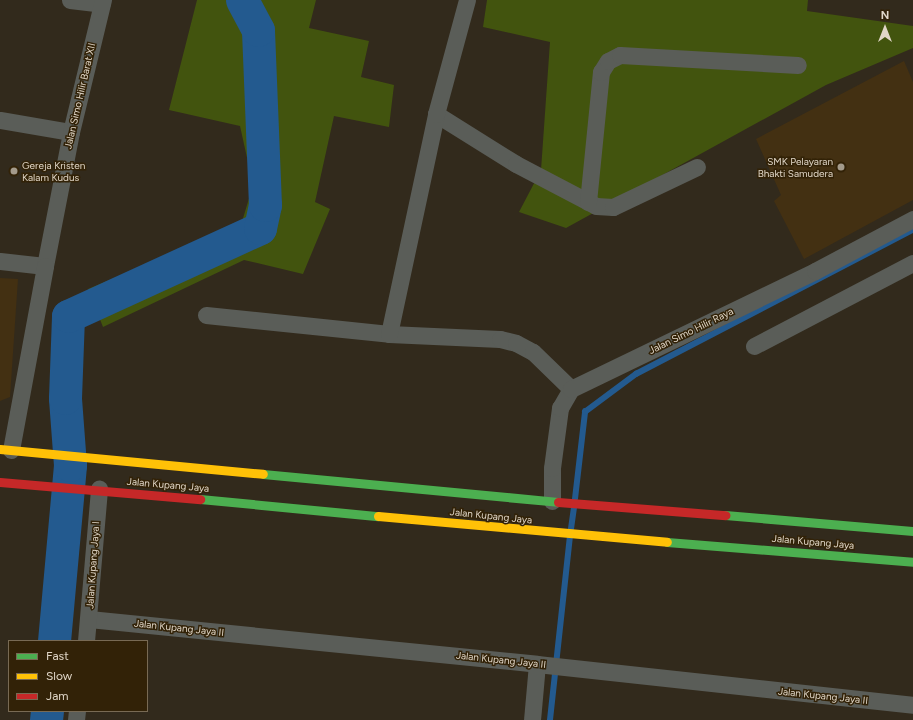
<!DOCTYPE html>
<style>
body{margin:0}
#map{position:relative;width:913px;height:720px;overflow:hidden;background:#322a1c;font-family:Figtree,sans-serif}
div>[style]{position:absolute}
.built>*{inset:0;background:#433012}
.green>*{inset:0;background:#42540e}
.stream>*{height:5.5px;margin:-2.75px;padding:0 2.75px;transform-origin:2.75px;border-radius:2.75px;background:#235a8f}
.river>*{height:33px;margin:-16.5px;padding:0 16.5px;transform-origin:16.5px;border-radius:16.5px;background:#235a8f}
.street>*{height:17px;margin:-8.5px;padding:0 8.5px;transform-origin:8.5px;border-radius:8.5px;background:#5a5d58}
.fast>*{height:9px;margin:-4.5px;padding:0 4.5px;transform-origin:4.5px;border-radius:4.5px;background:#4caf50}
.slow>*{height:9px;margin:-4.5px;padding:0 4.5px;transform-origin:4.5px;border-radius:4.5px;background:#ffc107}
.jam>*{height:9px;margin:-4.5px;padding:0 4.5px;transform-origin:4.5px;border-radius:4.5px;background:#c62828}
.dots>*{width:11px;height:11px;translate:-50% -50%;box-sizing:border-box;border:2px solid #322207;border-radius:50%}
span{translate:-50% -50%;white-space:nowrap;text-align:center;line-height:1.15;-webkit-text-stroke:3px #322207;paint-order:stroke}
.street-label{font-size:10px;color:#e0d6c7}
.poi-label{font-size:10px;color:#e0d6c7}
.right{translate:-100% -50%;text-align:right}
.left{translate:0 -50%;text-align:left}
.legend{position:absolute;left:8px;top:640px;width:140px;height:72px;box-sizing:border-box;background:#322207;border:1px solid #786a54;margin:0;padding:5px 7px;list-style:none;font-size:12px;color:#e0d6c7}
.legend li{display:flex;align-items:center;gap:8px;height:20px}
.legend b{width:20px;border:1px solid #786a54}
.north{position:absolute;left:865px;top:8px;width:40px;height:40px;-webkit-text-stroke:3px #322207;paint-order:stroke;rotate:0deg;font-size:11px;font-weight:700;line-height:16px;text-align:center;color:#e0d6c7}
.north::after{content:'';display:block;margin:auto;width:14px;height:18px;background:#e0d6c7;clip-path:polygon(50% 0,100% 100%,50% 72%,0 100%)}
</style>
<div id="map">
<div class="built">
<div style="clip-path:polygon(904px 61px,913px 82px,913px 200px,804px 259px,774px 201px,781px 195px,756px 139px)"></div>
<div style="clip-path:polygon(0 278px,18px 279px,10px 397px,0 401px)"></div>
</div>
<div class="green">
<div style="clip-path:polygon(197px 0,316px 0,309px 28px,369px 41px,361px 77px,394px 85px,389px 127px,334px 116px,315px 202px,330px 209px,303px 274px,244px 260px,103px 327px,88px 289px,241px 225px,253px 185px,240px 126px,169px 110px)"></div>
<div style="clip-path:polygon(487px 0,808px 0,807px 11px,913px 26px,913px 48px,826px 85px,566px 228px,519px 212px,541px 170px,550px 42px,483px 27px)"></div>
</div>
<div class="stream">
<div style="left:575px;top:499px;width:88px;rotate:-83.4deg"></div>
<div style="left:585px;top:412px;width:64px;rotate:-36.7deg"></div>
<div style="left:636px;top:374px;width:312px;rotate:-27.5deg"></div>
<div style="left:571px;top:529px;width:21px;rotate:-82deg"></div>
<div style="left:550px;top:720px;width:184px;rotate:-83.8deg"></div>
</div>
<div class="river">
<div style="left:54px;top:641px;width:177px;rotate:-84.8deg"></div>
<div style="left:70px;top:465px;width:67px;rotate:-94.3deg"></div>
<div style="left:65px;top:398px;width:82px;rotate:-87.9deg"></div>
<div style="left:68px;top:316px;width:211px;rotate:-24.6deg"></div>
<div style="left:260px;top:228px;width:24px;rotate:-78deg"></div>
<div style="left:265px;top:205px;width:175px;rotate:-92.3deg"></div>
<div style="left:258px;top:30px;width:34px;rotate:-118deg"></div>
<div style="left:46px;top:720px;width:9px;rotate:-84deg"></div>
</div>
<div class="street">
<div style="left:70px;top:0;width:32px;rotate:7deg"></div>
<div style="left:436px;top:114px;width:94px;rotate:32deg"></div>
<div style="left:516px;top:164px;width:90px;rotate:27.7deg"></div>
<div style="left:596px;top:206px;width:17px;rotate:3deg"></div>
<div style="left:613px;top:207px;width:93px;rotate:-25.5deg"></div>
<div style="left:0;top:120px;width:72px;rotate:9.6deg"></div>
<div style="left:588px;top:202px;width:131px;rotate:-84.3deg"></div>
<div style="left:601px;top:72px;width:13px;rotate:-58deg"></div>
<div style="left:608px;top:61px;width:13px;rotate:-27deg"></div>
<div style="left:620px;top:55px;width:178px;rotate:3.2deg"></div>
<div style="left:0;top:261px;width:45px;rotate:6.3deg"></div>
<div style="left:45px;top:266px;width:136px;rotate:-79deg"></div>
<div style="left:71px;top:132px;width:136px;rotate:-76.4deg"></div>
<div style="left:206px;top:315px;width:184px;rotate:5.9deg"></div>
<div style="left:389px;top:334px;width:111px;rotate:2.6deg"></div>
<div style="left:500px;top:339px;width:16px;rotate:14deg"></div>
<div style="left:516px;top:343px;width:19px;rotate:28deg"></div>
<div style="left:533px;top:352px;width:53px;rotate:44.2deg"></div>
<div style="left:389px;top:334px;width:225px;rotate:-77.9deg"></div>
<div style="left:436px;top:114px;width:118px;rotate:-74.8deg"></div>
<div style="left:754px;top:346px;width:179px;rotate:-27.6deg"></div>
<div style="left:11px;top:450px;width:187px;rotate:-79.5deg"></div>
<div style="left:552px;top:501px;width:33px;rotate:-90deg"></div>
<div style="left:552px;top:468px;width:61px;rotate:-82.4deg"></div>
<div style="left:560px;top:408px;width:22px;rotate:-60deg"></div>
<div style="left:571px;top:389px;width:271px;rotate:-25.8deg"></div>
<div style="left:815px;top:271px;width:111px;rotate:-28deg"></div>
<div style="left:89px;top:619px;width:450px;rotate:5.7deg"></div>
<div style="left:537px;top:664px;width:378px;rotate:6.2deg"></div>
<div style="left:86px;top:641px;width:153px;rotate:-85.1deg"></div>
<div style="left:76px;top:720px;width:9px;rotate:-84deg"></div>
<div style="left:532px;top:720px;width:56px;rotate:-84.9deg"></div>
</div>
<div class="fast">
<div style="left:263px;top:474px;width:296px;rotate:5.4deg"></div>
<div style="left:200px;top:499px;width:179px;rotate:5.5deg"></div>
<div style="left:725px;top:515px;width:189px;rotate:4.9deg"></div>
<div style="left:667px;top:542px;width:247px;rotate:4.6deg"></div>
</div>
<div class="slow">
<div style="left:0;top:449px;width:264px;rotate:5.4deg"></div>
<div style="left:378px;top:516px;width:290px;rotate:5.1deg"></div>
</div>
<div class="jam">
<div style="left:0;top:482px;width:201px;rotate:4.9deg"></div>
<div style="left:558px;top:502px;width:168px;rotate:4.5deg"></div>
</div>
<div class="dots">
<div style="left:841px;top:167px;background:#a39a8b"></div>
<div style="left:14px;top:171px;background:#a39a8b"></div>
</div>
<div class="street-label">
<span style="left:80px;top:96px;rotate:-77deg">Jalan Simo Hilir Barat XII</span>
<span style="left:691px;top:331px;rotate:-26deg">Jalan Simo Hilir Raya</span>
<span style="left:168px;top:485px;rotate:5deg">Jalan Kupang Jaya</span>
<span style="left:491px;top:516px;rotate:6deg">Jalan Kupang Jaya</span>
<span style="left:813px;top:542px;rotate:5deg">Jalan Kupang Jaya</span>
<span style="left:93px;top:565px;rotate:-86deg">Jalan Kupang Jaya I</span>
<span style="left:179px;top:628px;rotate:6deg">Jalan Kupang Jaya II</span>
<span style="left:501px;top:660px;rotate:6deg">Jalan Kupang Jaya II</span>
<span style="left:823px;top:696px;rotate:6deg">Jalan Kupang Jaya II</span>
</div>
<div class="poi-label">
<span class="right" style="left:833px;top:167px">SMK Pelayaran<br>Bhakti Samudera</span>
<span class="left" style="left:22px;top:171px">Gereja Kristen<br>Kalam Kudus</span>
</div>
<ul class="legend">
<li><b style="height:5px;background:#4caf50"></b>Fast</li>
<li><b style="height:5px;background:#ffc107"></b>Slow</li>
<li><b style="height:5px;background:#c62828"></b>Jam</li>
</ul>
<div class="north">N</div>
</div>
